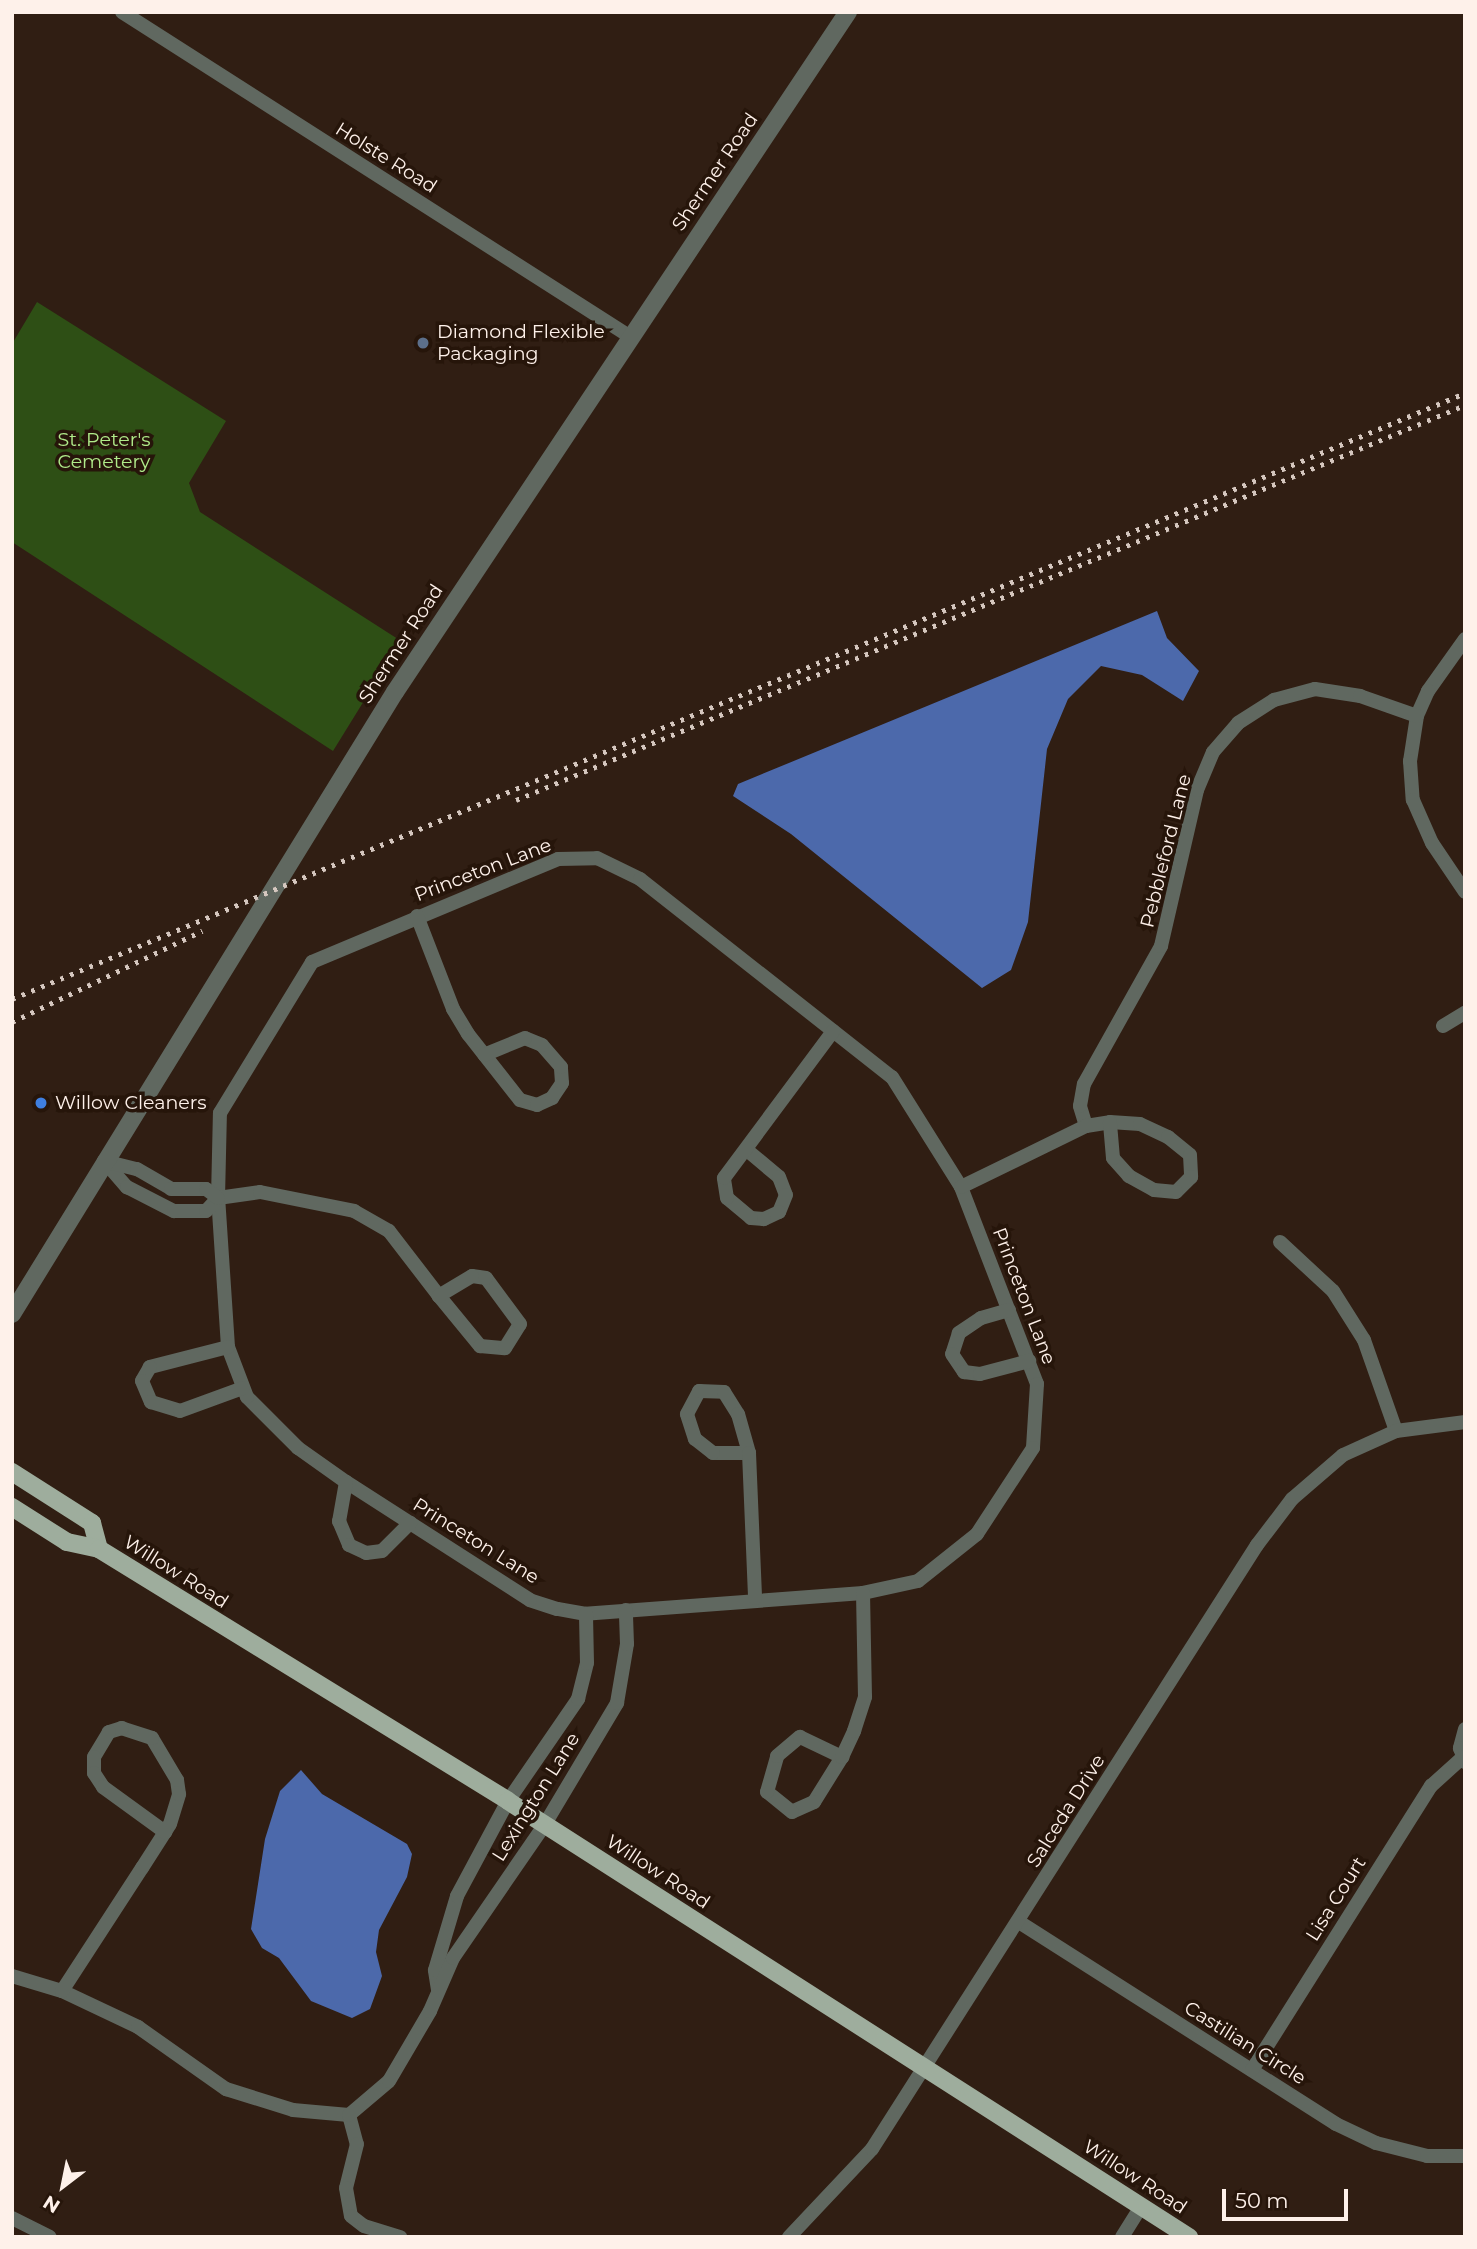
<!DOCTYPE html>
<style>
body{margin:0}
#map{position:relative;width:1477px;height:2249px;overflow:hidden;background:#301e13;font-family:Montserrat,sans-serif}
div>[style]{position:absolute}
.green>*{inset:0;background:#2e4f15}
.water>*{inset:0;background:#4c69ab}
.minor>*{height:14px;margin:-7px;padding:0 7px;transform-origin:7px;border-radius:7px;background:#606860}
.tertiary>*{height:18px;margin:-9px;padding:0 9px;transform-origin:9px;border-radius:9px;background:#606860}
.primary>*{height:18px;margin:-9px;padding:0 9px;transform-origin:9px;border-radius:9px;background:#9ead9d}
.rail>*{height:5px;margin-top:-2.5px;transform-origin:0;background:repeating-linear-gradient(90deg,#d5c7bf 0 3.5px,transparent 0 10.5px)}
.dots>*{width:19px;height:19px;translate:-50% -50%;box-sizing:border-box;border:4px solid #26150a;border-radius:50%}
span{translate:-50% -50%;white-space:nowrap;text-align:center;line-height:1.15;-webkit-text-stroke:7px #26150a;paint-order:stroke}
.street-label{font-size:19px;color:#fef1ea}
.poi-label{font-size:19px;color:#fef1ea}
.left{translate:0 -50%;text-align:left}
.park-label{font-size:19px;color:#b0eb8a}
.frame{position:absolute;inset:0;border:14px solid #fef1ea;pointer-events:none}
.north{position:absolute;left:28px;top:2151px;width:70px;height:70px;-webkit-text-stroke:5px #26150a;paint-order:stroke;rotate:212deg;font-size:19px;font-weight:700;line-height:28px;text-align:center;color:#fef1ea}
.north::after{content:'';display:block;margin:auto;width:24px;height:32px;background:#fef1ea;clip-path:polygon(50% 0,100% 100%,50% 72%,0 100%)}
.scale{position:absolute;left:1222px;top:2189px;width:126px;height:32px;box-sizing:border-box;border:4px solid #fef1ea;border-top:0;padding-left:9px;font-size:21px;line-height:24px;white-space:nowrap;color:#fef1ea;-webkit-text-stroke:5px #26150a;paint-order:stroke}
</style>
<div id="map">
<div class="green">
<div style="clip-path:polygon(37px 302px,226px 421px,189px 483px,200px 512px,401px 641px,333px 751px,12px 542px,12px 344px)"></div>
</div>
<div class="water">
<div style="clip-path:polygon(1157px 611px,1167px 638px,1199px 671px,1183px 701px,1142px 675px,1101px 666px,1068px 699px,1047px 749px,1028px 922px,1011px 970px,982px 988px,791px 834px,733px 796px,738px 784px)"></div>
<div style="clip-path:polygon(301px 1770px,322px 1794px,407px 1844px,412px 1854px,407px 1877px,379px 1930px,376px 1952px,382px 1976px,370px 2009px,352px 2018px,311px 2001px,279px 1958px,262px 1948px,251px 1929px,265px 1839px,280px 1791px)"></div>
</div>
<div class="minor">
<div style="left:122px;top:12px;width:602px;rotate:32.58deg"></div>
<div style="left:1465px;top:639px;width:64px;rotate:125.4deg"></div>
<div style="left:1428px;top:691px;width:27px;rotate:114deg"></div>
<div style="left:1417px;top:716px;width:46px;rotate:98.8deg"></div>
<div style="left:1410px;top:761px;width:39px;rotate:86deg"></div>
<div style="left:1413px;top:800px;width:47px;rotate:66.2deg"></div>
<div style="left:1432px;top:843px;width:59px;rotate:56deg"></div>
<div style="left:597px;top:858px;width:48px;rotate:26deg"></div>
<div style="left:640px;top:879px;width:320px;rotate:38.2deg"></div>
<div style="left:892px;top:1077px;width:130px;rotate:57.9deg"></div>
<div style="left:961px;top:1187px;width:211px;rotate:68.9deg"></div>
<div style="left:1037px;top:1384px;width:64px;rotate:93.6deg"></div>
<div style="left:1033px;top:1448px;width:103px;rotate:123.1deg"></div>
<div style="left:977px;top:1534px;width:75px;rotate:141.5deg"></div>
<div style="left:918px;top:1581px;width:56px;rotate:167.7deg"></div>
<div style="left:863px;top:1593px;width:278px;rotate:175.7deg"></div>
<div style="left:586px;top:1614px;width:29px;rotate:-170deg"></div>
<div style="left:557px;top:1609px;width:28px;rotate:-162deg"></div>
<div style="left:530px;top:1600px;width:219px;rotate:-147.3deg"></div>
<div style="left:346px;top:1482px;width:59px;rotate:-144.7deg"></div>
<div style="left:298px;top:1448px;width:72px;rotate:-135deg"></div>
<div style="left:247px;top:1397px;width:53px;rotate:-110.8deg"></div>
<div style="left:228px;top:1347px;width:149px;rotate:-93.8deg"></div>
<div style="left:218px;top:1198px;width:85px;rotate:-88.7deg"></div>
<div style="left:220px;top:1113px;width:177px;rotate:-58.6deg"></div>
<div style="left:312px;top:962px;width:267px;rotate:-22.7deg"></div>
<div style="left:558px;top:859px;width:39px;rotate:-1deg"></div>
<div style="left:417px;top:916px;width:100px;rotate:68.8deg"></div>
<div style="left:453px;top:1009px;width:29px;rotate:59deg"></div>
<div style="left:468px;top:1034px;width:84px;rotate:51.8deg"></div>
<div style="left:520px;top:1100px;width:18px;rotate:16deg"></div>
<div style="left:537px;top:1105px;width:17px;rotate:-25deg"></div>
<div style="left:552px;top:1098px;width:18px;rotate:-56deg"></div>
<div style="left:562px;top:1083px;width:16px;rotate:-94deg"></div>
<div style="left:561px;top:1067px;width:29px;rotate:-131deg"></div>
<div style="left:542px;top:1045px;width:18px;rotate:-158deg"></div>
<div style="left:525px;top:1038px;width:44px;rotate:157.5deg"></div>
<div style="left:1443px;top:1026px;width:26px;rotate:-31deg"></div>
<div style="left:1086px;top:1126px;width:21px;rotate:-107deg"></div>
<div style="left:1080px;top:1106px;width:22px;rotate:-80deg"></div>
<div style="left:1084px;top:1084px;width:158px;rotate:-60.8deg"></div>
<div style="left:1161px;top:946px;width:160px;rotate:-77deg"></div>
<div style="left:1197px;top:790px;width:41px;rotate:-67.2deg"></div>
<div style="left:1213px;top:752px;width:38px;rotate:-49deg"></div>
<div style="left:1238px;top:723px;width:43px;rotate:-32.6deg"></div>
<div style="left:1274px;top:700px;width:42px;rotate:-15deg"></div>
<div style="left:1315px;top:689px;width:46px;rotate:8.8deg"></div>
<div style="left:1360px;top:696px;width:60px;rotate:19.3deg"></div>
<div style="left:748px;top:1151px;width:40px;rotate:40deg"></div>
<div style="left:779px;top:1177px;width:19px;rotate:69deg"></div>
<div style="left:786px;top:1195px;width:18px;rotate:112deg"></div>
<div style="left:779px;top:1212px;width:17px;rotate:155deg"></div>
<div style="left:764px;top:1219px;width:13px;rotate:-176deg"></div>
<div style="left:751px;top:1218px;width:31px;rotate:-140deg"></div>
<div style="left:727px;top:1198px;width:20px;rotate:-99deg"></div>
<div style="left:724px;top:1178px;width:183px;rotate:-53.4deg"></div>
<div style="left:104px;top:1161px;width:35px;rotate:49deg"></div>
<div style="left:127px;top:1187px;width:53px;rotate:27.1deg"></div>
<div style="left:174px;top:1211px;width:32px"></div>
<div style="left:206px;top:1211px;width:18px;rotate:-47deg"></div>
<div style="left:218px;top:1198px;width:42px;rotate:-8.1deg"></div>
<div style="left:260px;top:1192px;width:96px;rotate:11.4deg"></div>
<div style="left:354px;top:1211px;width:40px;rotate:29.7deg"></div>
<div style="left:389px;top:1231px;width:82px;rotate:52.4deg"></div>
<div style="left:439px;top:1296px;width:65px;rotate:50.6deg"></div>
<div style="left:480px;top:1346px;width:25px;rotate:5deg"></div>
<div style="left:505px;top:1348px;width:28px;rotate:-58deg"></div>
<div style="left:520px;top:1324px;width:57px;rotate:-126.5deg"></div>
<div style="left:486px;top:1278px;width:14px;rotate:-172deg"></div>
<div style="left:472px;top:1276px;width:39px;rotate:149deg"></div>
<div style="left:104px;top:1161px;width:34px;rotate:14deg"></div>
<div style="left:137px;top:1169px;width:39px;rotate:30deg"></div>
<div style="left:171px;top:1189px;width:35px"></div>
<div style="left:206px;top:1189px;width:15px;rotate:37deg"></div>
<div style="left:961px;top:1187px;width:139px;rotate:-26deg"></div>
<div style="left:1086px;top:1126px;width:24px;rotate:-9deg"></div>
<div style="left:1110px;top:1122px;width:30px;rotate:4deg"></div>
<div style="left:1140px;top:1124px;width:31px;rotate:25deg"></div>
<div style="left:1168px;top:1137px;width:28px;rotate:39deg"></div>
<div style="left:1190px;top:1155px;width:22px;rotate:87deg"></div>
<div style="left:1191px;top:1177px;width:21px;rotate:135deg"></div>
<div style="left:1176px;top:1192px;width:22px;rotate:-175deg"></div>
<div style="left:1154px;top:1190px;width:29px;rotate:-151deg"></div>
<div style="left:1129px;top:1176px;width:24px;rotate:-132deg"></div>
<div style="left:1113px;top:1158px;width:36px;rotate:-95deg"></div>
<div style="left:1280px;top:1242px;width:72px;rotate:42.8deg"></div>
<div style="left:1333px;top:1291px;width:58px;rotate:57.7deg"></div>
<div style="left:1364px;top:1340px;width:96px;rotate:70.6deg"></div>
<div style="left:1009px;top:1310px;width:29px;rotate:164deg"></div>
<div style="left:981px;top:1318px;width:27px;rotate:146deg"></div>
<div style="left:959px;top:1333px;width:22px;rotate:108deg"></div>
<div style="left:952px;top:1354px;width:22px;rotate:56deg"></div>
<div style="left:964px;top:1372px;width:16px;rotate:7deg"></div>
<div style="left:980px;top:1374px;width:51px;rotate:-14.9deg"></div>
<div style="left:228px;top:1347px;width:81px;rotate:165.6deg"></div>
<div style="left:150px;top:1367px;width:16px;rotate:120deg"></div>
<div style="left:142px;top:1381px;width:23px;rotate:67deg"></div>
<div style="left:151px;top:1402px;width:30px;rotate:17deg"></div>
<div style="left:180px;top:1411px;width:67px;rotate:-20.1deg"></div>
<div style="left:749px;top:1453px;width:36px;rotate:180deg"></div>
<div style="left:713px;top:1453px;width:23px;rotate:-142deg"></div>
<div style="left:695px;top:1439px;width:26px;rotate:-108deg"></div>
<div style="left:687px;top:1414px;width:26px;rotate:-62deg"></div>
<div style="left:699px;top:1391px;width:25px;rotate:2deg"></div>
<div style="left:724px;top:1392px;width:26px;rotate:58deg"></div>
<div style="left:738px;top:1414px;width:41px;rotate:74.2deg"></div>
<div style="left:749px;top:1453px;width:145px;rotate:87.6deg"></div>
<div style="left:346px;top:1482px;width:40px;rotate:100deg"></div>
<div style="left:339px;top:1521px;width:26px;rotate:67deg"></div>
<div style="left:349px;top:1545px;width:19px;rotate:25deg"></div>
<div style="left:366px;top:1553px;width:16px;rotate:-7deg"></div>
<div style="left:382px;top:1551px;width:40px;rotate:-45deg"></div>
<div style="left:1465px;top:1729px;width:20px;rotate:105deg"></div>
<div style="left:1460px;top:1748px;width:15px;rotate:70deg"></div>
<div style="left:842px;top:1757px;width:53px;rotate:121.9deg"></div>
<div style="left:814px;top:1802px;width:24px;rotate:156deg"></div>
<div style="left:792px;top:1812px;width:32px;rotate:-141deg"></div>
<div style="left:767px;top:1792px;width:37px;rotate:-74deg"></div>
<div style="left:777px;top:1756px;width:30px;rotate:-40deg"></div>
<div style="left:800px;top:1737px;width:47px;rotate:25.5deg"></div>
<div style="left:842px;top:1757px;width:29px;rotate:-65deg"></div>
<div style="left:854px;top:1731px;width:36px;rotate:-72deg"></div>
<div style="left:865px;top:1697px;width:104px;rotate:-91.1deg"></div>
<div style="left:1019px;top:1922px;width:376px;rotate:32.5deg"></div>
<div style="left:1336px;top:2124px;width:44px;rotate:25.4deg"></div>
<div style="left:1376px;top:2143px;width:53px;rotate:14.3deg"></div>
<div style="left:1427px;top:2156px;width:38px"></div>
<div style="left:12px;top:1976px;width:52px;rotate:16.7deg"></div>
<div style="left:62px;top:1991px;width:84px;rotate:25.3deg"></div>
<div style="left:138px;top:2027px;width:108px;rotate:35.2deg"></div>
<div style="left:226px;top:2089px;width:70px;rotate:17.4deg"></div>
<div style="left:293px;top:2110px;width:56px;rotate:5.1deg"></div>
<div style="left:349px;top:2115px;width:30px;rotate:75deg"></div>
<div style="left:357px;top:2144px;width:45px;rotate:104deg"></div>
<div style="left:346px;top:2188px;width:28px;rotate:80deg"></div>
<div style="left:351px;top:2216px;width:16px;rotate:38deg"></div>
<div style="left:364px;top:2226px;width:38px;rotate:17deg"></div>
<div style="left:438px;top:1990px;width:20px;rotate:-99deg"></div>
<div style="left:435px;top:1970px;width:77px;rotate:-73.4deg"></div>
<div style="left:457px;top:1896px;width:108px;rotate:-61.8deg"></div>
<div style="left:508px;top:1801px;width:124px;rotate:-55.5deg"></div>
<div style="left:578px;top:1699px;width:37px;rotate:-76deg"></div>
<div style="left:587px;top:1663px;width:49px;rotate:-91.2deg"></div>
<div style="left:62px;top:1991px;width:147px;rotate:-57deg"></div>
<div style="left:142px;top:1868px;width:43px;rotate:-57.4deg"></div>
<div style="left:165px;top:1832px;width:9px;rotate:-58deg"></div>
<div style="left:170px;top:1824px;width:31px;rotate:-73deg"></div>
<div style="left:179px;top:1794px;width:14px;rotate:-98deg"></div>
<div style="left:177px;top:1780px;width:49px;rotate:-120.8deg"></div>
<div style="left:152px;top:1738px;width:32px;rotate:-162deg"></div>
<div style="left:122px;top:1728px;width:14px;rotate:163deg"></div>
<div style="left:109px;top:1732px;width:29px;rotate:121deg"></div>
<div style="left:94px;top:1757px;width:16px;rotate:90deg"></div>
<div style="left:94px;top:1773px;width:17px;rotate:57deg"></div>
<div style="left:103px;top:1787px;width:77px;rotate:36deg"></div>
<div style="left:1252px;top:2070px;width:336px;rotate:-57.8deg"></div>
<div style="left:1431px;top:1786px;width:42px;rotate:-42.1deg"></div>
<div style="left:349px;top:2115px;width:52px;rotate:-40.4deg"></div>
<div style="left:389px;top:2081px;width:81px;rotate:-59.6deg"></div>
<div style="left:430px;top:2011px;width:58px;rotate:-66.5deg"></div>
<div style="left:453px;top:1958px;width:163px;rotate:-55.5deg"></div>
<div style="left:545px;top:1824px;width:141px;rotate:-59.2deg"></div>
<div style="left:617px;top:1703px;width:60px;rotate:-80.4deg"></div>
<div style="left:627px;top:1644px;width:34px;rotate:-92deg"></div>
<div style="left:12px;top:2218px;width:42px;rotate:26.6deg"></div>
<div style="left:789px;top:2237px;width:121px;rotate:-46.7deg"></div>
<div style="left:872px;top:2149px;width:716px;rotate:-57.49deg"></div>
<div style="left:1257px;top:1545px;width:58px;rotate:-52.7deg"></div>
<div style="left:1292px;top:1499px;width:67px;rotate:-40.8deg"></div>
<div style="left:1343px;top:1455px;width:58px;rotate:-24.4deg"></div>
<div style="left:1396px;top:1431px;width:70px;rotate:-7.4deg"></div>
<div style="left:1122px;top:2237px;width:36px;rotate:-58deg"></div>
</div>
<div class="tertiary">
<div style="left:12px;top:1314px;width:730px;rotate:-58.38deg"></div>
<div style="left:395px;top:692px;width:817px;rotate:-56.33deg"></div>
</div>
<div class="primary">
<div style="left:12px;top:1472px;width:95px;rotate:32.5deg"></div>
<div style="left:92px;top:1523px;width:27px;rotate:75deg"></div>
<div style="left:12px;top:1507px;width:65px;rotate:32.5deg"></div>
<div style="left:67px;top:1542px;width:33px;rotate:12deg"></div>
<div style="left:99px;top:1549px;width:480px;rotate:31.6deg"></div>
<div style="left:508px;top:1801px;width:809px;rotate:32.63deg"></div>
</div>
<div class="rail">
<div style="left:516px;top:800px;width:1028px;rotate:-22.6deg"></div>
<div style="left:12px;top:999px;width:1574px;rotate:-22.64deg"></div>
<div style="left:12px;top:1022px;width:211px;rotate:-25.6deg"></div>
</div>
<div class="dots">
<div style="left:423px;top:343px;background:#5c6f8a"></div>
<div style="left:41px;top:1103px;background:#3f7fe0"></div>
</div>
<div class="street-label">
<span style="left:386px;top:158px;rotate:32deg">Holste Road</span>
<span style="left:715px;top:172px;rotate:-56deg">Shermer Road</span>
<span style="left:401px;top:644px;rotate:-57deg">Shermer Road</span>
<span style="left:1166px;top:851px;rotate:-76deg">Pebbleford Lane</span>
<span style="left:483px;top:870px;rotate:-21deg">Princeton Lane</span>
<span style="left:1024px;top:1296px;rotate:69deg">Princeton Lane</span>
<span style="left:476px;top:1541px;rotate:32deg">Princeton Lane</span>
<span style="left:176px;top:1572px;rotate:32deg">Willow Road</span>
<span style="left:536px;top:1797px;rotate:-58deg">Lexington Lane</span>
<span style="left:1066px;top:1811px;rotate:-58deg">Salceda Drive</span>
<span style="left:658px;top:1872px;rotate:33deg">Willow Road</span>
<span style="left:1336px;top:1899px;rotate:-58deg">Lisa Court</span>
<span style="left:1245px;top:2043px;rotate:32deg">Castilian Circle</span>
<span style="left:1135px;top:2177px;rotate:33deg">Willow Road</span>
</div>
<div class="poi-label">
<span class="left" style="left:437px;top:343px">Diamond Flexible<br>Packaging</span>
<span class="left" style="left:55px;top:1103px">Willow Cleaners</span>
</div>
<div class="park-label">
<span style="left:104px;top:451px">St. Peter's<br>Cemetery</span>
</div>
<div class="frame"></div>
<div class="north">N</div>
<div class="scale">50 m</div>
</div>
